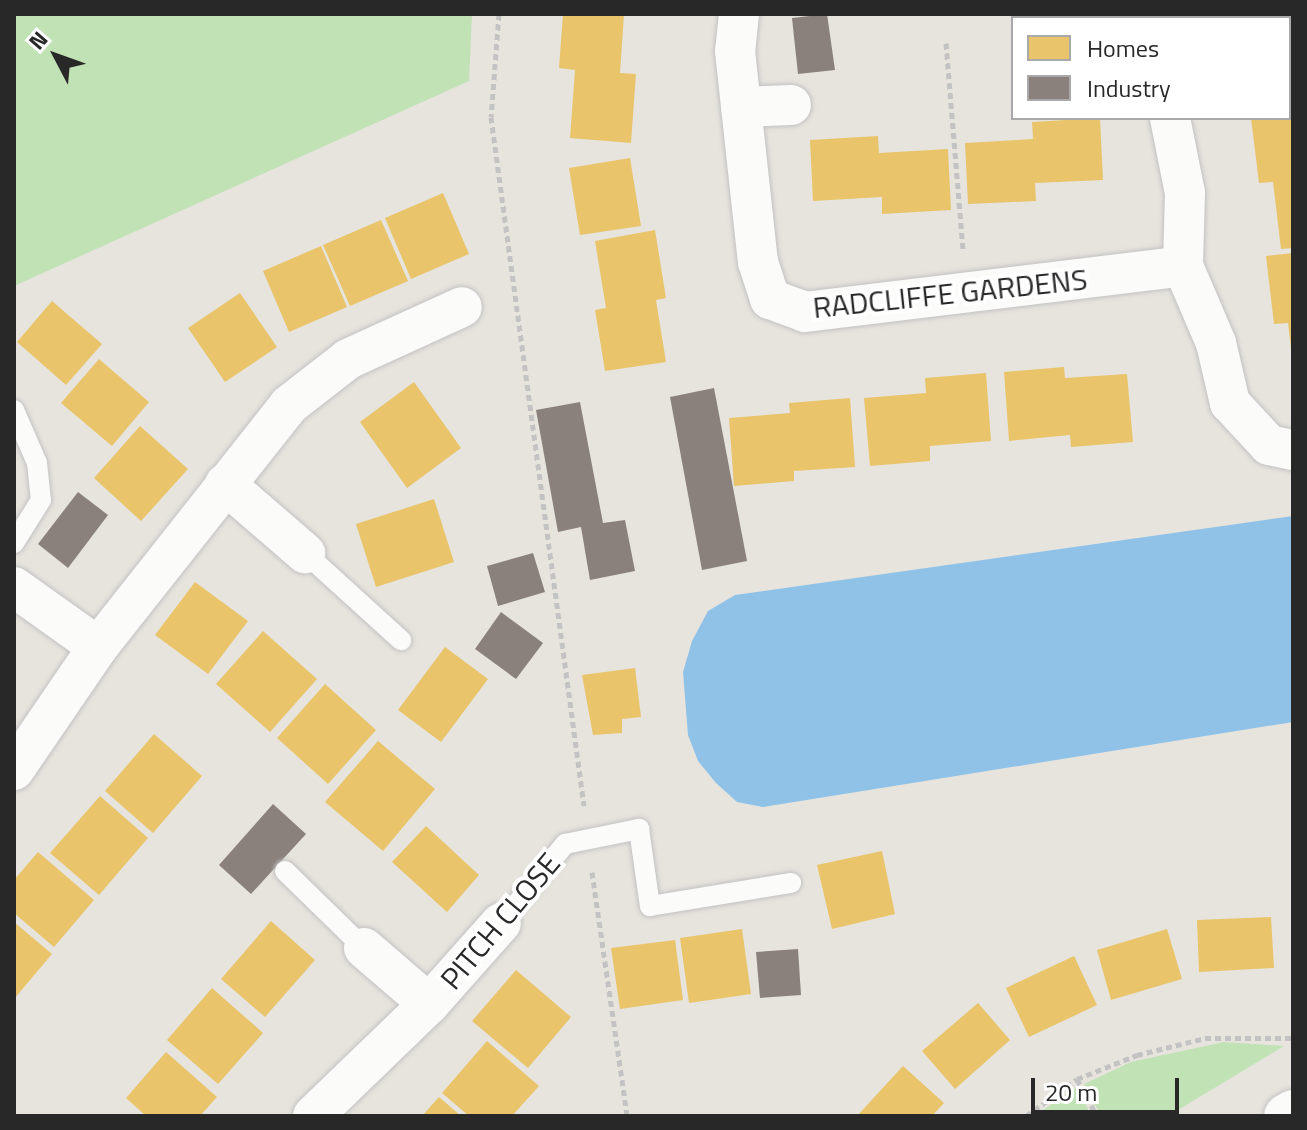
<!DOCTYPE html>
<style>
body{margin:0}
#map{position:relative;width:1307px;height:1130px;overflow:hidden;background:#e6e4dd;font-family:"Titillium Web",sans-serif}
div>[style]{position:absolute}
.green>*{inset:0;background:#c0e2b5}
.water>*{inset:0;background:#90c2e8}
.homes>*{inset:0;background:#e9c46a}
.industry>*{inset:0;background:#8a817c}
.path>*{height:5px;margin-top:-2.5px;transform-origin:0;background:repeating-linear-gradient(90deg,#c4c3c3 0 6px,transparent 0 10px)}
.roads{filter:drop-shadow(0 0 2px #c3c2c3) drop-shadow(0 0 2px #c3c2c3)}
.service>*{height:20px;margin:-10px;padding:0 10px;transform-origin:10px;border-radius:10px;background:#fbfbfa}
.minor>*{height:40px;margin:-20px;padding:0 20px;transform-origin:20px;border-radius:20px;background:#fbfbfa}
.tertiary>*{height:44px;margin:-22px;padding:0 22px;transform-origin:22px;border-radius:22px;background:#fbfbfa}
span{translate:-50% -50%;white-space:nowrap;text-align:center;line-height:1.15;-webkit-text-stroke:8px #fff;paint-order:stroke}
.street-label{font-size:30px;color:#282828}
.frame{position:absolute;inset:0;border:16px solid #282828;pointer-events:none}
.legend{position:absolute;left:1011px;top:16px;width:280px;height:104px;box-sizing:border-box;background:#fff;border:2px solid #a9a9a9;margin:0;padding:10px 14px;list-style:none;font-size:24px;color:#282828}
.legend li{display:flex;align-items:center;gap:16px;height:40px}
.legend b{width:40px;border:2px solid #a9a9a9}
.north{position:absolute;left:16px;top:16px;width:80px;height:80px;-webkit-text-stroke:6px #fff;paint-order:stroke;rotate:311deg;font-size:22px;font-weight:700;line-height:32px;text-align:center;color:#282828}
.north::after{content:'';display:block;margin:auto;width:28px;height:36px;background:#282828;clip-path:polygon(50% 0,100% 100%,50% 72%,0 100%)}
.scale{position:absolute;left:1031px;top:1078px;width:148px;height:36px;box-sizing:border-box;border:4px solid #282828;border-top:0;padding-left:10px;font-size:24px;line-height:28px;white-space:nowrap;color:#282828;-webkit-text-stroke:6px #fff;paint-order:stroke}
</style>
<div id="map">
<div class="green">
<div style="clip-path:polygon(14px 14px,472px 14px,469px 81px,14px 286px)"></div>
<div style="clip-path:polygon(1224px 1042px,1284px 1046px,1168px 1116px,1101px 1116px,1084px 1084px,1131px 1062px)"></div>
<div style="clip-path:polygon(1076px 1088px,1092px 1116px,1035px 1116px,1049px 1106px)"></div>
</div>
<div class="water">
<div style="clip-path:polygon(1293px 516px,1293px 722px,763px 807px,737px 802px,716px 783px,698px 761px,688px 735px,683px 672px,692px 641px,708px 611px,735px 595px)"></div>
</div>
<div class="homes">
<div style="clip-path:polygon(563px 14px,624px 14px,620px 73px,636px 74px,631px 143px,570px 138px,575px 70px,559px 68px)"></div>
<div style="clip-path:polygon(1289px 111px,1293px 111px,1293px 248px,1281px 249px,1273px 182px,1259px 183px,1251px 118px,1289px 118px)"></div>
<div style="clip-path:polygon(1100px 118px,1103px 180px,1035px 183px,1036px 201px,968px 204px,965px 143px,1033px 139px,1032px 122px)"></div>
<div style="clip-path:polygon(878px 136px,879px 153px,948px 149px,951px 210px,882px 214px,882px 197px,813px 201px,810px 140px)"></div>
<div style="clip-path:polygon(630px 158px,641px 226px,580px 235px,569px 168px)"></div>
<div style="clip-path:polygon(443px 193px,469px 254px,411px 279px,385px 218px)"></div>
<div style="clip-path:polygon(381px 220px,408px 281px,350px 306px,323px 245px)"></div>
<div style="clip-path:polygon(655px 230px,666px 298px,656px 300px,666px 362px,605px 371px,595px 310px,606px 308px,595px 241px)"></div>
<div style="clip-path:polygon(321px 246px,347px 307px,289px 332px,263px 271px)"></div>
<div style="clip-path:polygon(1293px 253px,1293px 348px,1291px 348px,1288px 323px,1274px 324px,1266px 256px)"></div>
<div style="clip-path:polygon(240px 293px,277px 347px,225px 382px,188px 328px)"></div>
<div style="clip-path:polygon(52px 301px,102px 344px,66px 385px,17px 342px)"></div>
<div style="clip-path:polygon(99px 359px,149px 402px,112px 446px,61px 403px)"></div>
<div style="clip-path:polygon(1064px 367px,1065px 378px,1127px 374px,1133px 442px,1071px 447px,1070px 435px,1009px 441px,1004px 372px)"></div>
<div style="clip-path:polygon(986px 373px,991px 441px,930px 446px,930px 461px,870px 466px,864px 398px,926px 393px,925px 378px)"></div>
<div style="clip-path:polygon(414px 382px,461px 448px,407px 488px,360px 422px)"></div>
<div style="clip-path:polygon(850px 398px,855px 467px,794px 471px,794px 481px,734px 486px,729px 418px,790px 413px,789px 403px)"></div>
<div style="clip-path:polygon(140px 426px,188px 469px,141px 521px,94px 478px)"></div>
<div style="clip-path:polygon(434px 499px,454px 562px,376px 587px,356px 524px)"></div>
<div style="clip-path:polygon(195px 582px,248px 621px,208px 674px,155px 635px)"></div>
<div style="clip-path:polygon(263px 631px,317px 679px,270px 732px,216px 684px)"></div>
<div style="clip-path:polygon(445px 647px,488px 679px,441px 742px,398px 710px)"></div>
<div style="clip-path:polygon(635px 668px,641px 717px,622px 719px,622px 733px,593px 735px,582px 675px)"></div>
<div style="clip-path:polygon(325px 684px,376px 730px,328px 784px,277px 738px)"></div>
<div style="clip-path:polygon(154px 734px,202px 776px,153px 833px,105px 791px)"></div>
<div style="clip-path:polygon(378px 741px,435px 789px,383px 851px,325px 802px)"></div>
<div style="clip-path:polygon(100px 796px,148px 838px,99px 895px,50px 853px)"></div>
<div style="clip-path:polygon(426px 826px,479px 875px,447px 912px,392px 862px)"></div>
<div style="clip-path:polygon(882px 851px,895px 914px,832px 929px,817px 865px)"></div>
<div style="clip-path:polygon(38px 852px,94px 900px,54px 947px,14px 913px,14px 880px)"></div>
<div style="clip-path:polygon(1271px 917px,1274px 968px,1199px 972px,1197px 920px)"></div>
<div style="clip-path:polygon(271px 921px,315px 960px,265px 1017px,221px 979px)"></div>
<div style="clip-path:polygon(14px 922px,52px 954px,14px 999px)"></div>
<div style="clip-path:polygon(742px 929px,751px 994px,689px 1003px,680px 938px)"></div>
<div style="clip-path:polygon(1167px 929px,1182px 979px,1111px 1000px,1097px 950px)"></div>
<div style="clip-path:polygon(675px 940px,683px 1000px,620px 1009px,611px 948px)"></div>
<div style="clip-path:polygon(1074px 956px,1097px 1005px,1029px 1037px,1006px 988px)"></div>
<div style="clip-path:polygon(516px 970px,571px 1017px,528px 1068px,472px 1021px)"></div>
<div style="clip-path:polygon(212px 988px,263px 1033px,218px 1084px,167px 1040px)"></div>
<div style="clip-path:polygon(978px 1003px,1010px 1040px,955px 1089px,922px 1051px)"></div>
<div style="clip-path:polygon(487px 1041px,539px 1086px,512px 1116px,469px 1116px,442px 1093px)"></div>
<div style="clip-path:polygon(166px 1052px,217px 1097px,200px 1116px,146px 1116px,126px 1098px)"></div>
<div style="clip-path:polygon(903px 1066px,944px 1103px,932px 1116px,857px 1116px)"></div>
<div style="clip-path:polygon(439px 1097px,461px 1116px,422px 1116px)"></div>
</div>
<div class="industry">
<div style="clip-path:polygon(827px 14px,835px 70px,798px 74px,792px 18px)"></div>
<div style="clip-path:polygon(1293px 59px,1293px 100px,1289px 101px,1289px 60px)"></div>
<div style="clip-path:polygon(714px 388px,747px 561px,702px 570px,670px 397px)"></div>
<div style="clip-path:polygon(580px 402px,603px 523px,625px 520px,635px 571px,590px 580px,581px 527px,558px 532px,536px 410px)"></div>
<div style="clip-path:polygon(78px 492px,108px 515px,68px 568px,38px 544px)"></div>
<div style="clip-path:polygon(533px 553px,545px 592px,498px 606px,487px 566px)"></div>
<div style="clip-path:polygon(501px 612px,543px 643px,516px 679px,475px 649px)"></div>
<div style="clip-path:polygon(273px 804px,306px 834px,251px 894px,219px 865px)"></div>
<div style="clip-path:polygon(798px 949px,801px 995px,760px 998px,756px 952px)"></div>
</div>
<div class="path">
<div style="left:499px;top:14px;width:103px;rotate:94.4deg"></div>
<div style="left:491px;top:117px;width:695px;rotate:82.31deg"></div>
<div style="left:946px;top:43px;width:208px;rotate:85.3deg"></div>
<div style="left:592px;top:872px;width:246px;rotate:81.8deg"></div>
<div style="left:1077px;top:1079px;width:42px;rotate:61.6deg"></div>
<div style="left:1026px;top:1116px;width:63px;rotate:-36deg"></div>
<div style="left:1077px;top:1079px;width:65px;rotate:-21.8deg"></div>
<div style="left:1137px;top:1055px;width:70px;rotate:-14deg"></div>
<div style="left:1205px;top:1038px;width:88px"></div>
</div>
<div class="roads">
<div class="service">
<div style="left:14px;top:410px;width:58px;rotate:66.5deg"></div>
<div style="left:37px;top:463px;width:37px;rotate:84deg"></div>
<div style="left:41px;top:500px;width:51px;rotate:122.1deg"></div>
<div style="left:305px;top:553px;width:130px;rotate:42.2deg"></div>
<div style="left:285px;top:871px;width:110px;rotate:44.3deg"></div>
<div style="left:501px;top:923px;width:102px;rotate:-51deg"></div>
<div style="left:565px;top:844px;width:76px;rotate:-11.5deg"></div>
<div style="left:639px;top:829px;width:78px;rotate:81.9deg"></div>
<div style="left:650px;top:906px;width:143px;rotate:-9.3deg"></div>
</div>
<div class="minor">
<div style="left:739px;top:14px;width:37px;rotate:96deg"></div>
<div style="left:735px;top:51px;width:212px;rotate:83.8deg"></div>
<div style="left:758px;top:262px;width:39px;rotate:72deg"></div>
<div style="left:770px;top:299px;width:37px;rotate:20deg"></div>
<div style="left:805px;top:312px;width:381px;rotate:-6.9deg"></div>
<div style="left:1150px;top:14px;width:4px;rotate:76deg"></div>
<div style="left:741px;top:107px;width:50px;rotate:-2.3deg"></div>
<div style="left:1170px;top:118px;width:76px;rotate:78.7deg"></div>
<div style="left:1185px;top:193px;width:73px;rotate:91.6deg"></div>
<div style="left:1183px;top:266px;width:84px;rotate:66.8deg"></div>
<div style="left:1216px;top:343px;width:62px;rotate:76.9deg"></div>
<div style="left:1230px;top:403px;width:57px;rotate:47.1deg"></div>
<div style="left:1269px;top:445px;width:25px;rotate:12deg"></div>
<div style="left:225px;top:484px;width:106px;rotate:40.8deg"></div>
<div style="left:14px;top:587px;width:103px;rotate:35.5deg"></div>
<div style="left:14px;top:770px;width:149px;rotate:-55.7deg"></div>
<div style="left:98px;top:647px;width:308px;rotate:-51.7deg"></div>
<div style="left:289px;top:405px;width:75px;rotate:-37.9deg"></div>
<div style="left:348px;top:359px;width:125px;rotate:-24.5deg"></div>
<div style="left:364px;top:948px;width:86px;rotate:40.7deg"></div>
<div style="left:313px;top:1116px;width:161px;rotate:-44deg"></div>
<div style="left:429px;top:1004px;width:108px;rotate:-48.4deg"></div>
</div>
<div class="tertiary">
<div style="left:1286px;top:1116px;width:8px;rotate:-30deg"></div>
</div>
</div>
<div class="street-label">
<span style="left:950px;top:293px;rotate:-6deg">RADCLIFFE GARDENS</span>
<span style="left:500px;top:921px;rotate:-50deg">PITCH CLOSE</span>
</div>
<div class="frame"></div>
<ul class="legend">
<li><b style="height:22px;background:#e9c46a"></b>Homes</li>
<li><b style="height:22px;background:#8a817c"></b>Industry</li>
</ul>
<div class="north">N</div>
<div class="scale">20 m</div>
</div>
